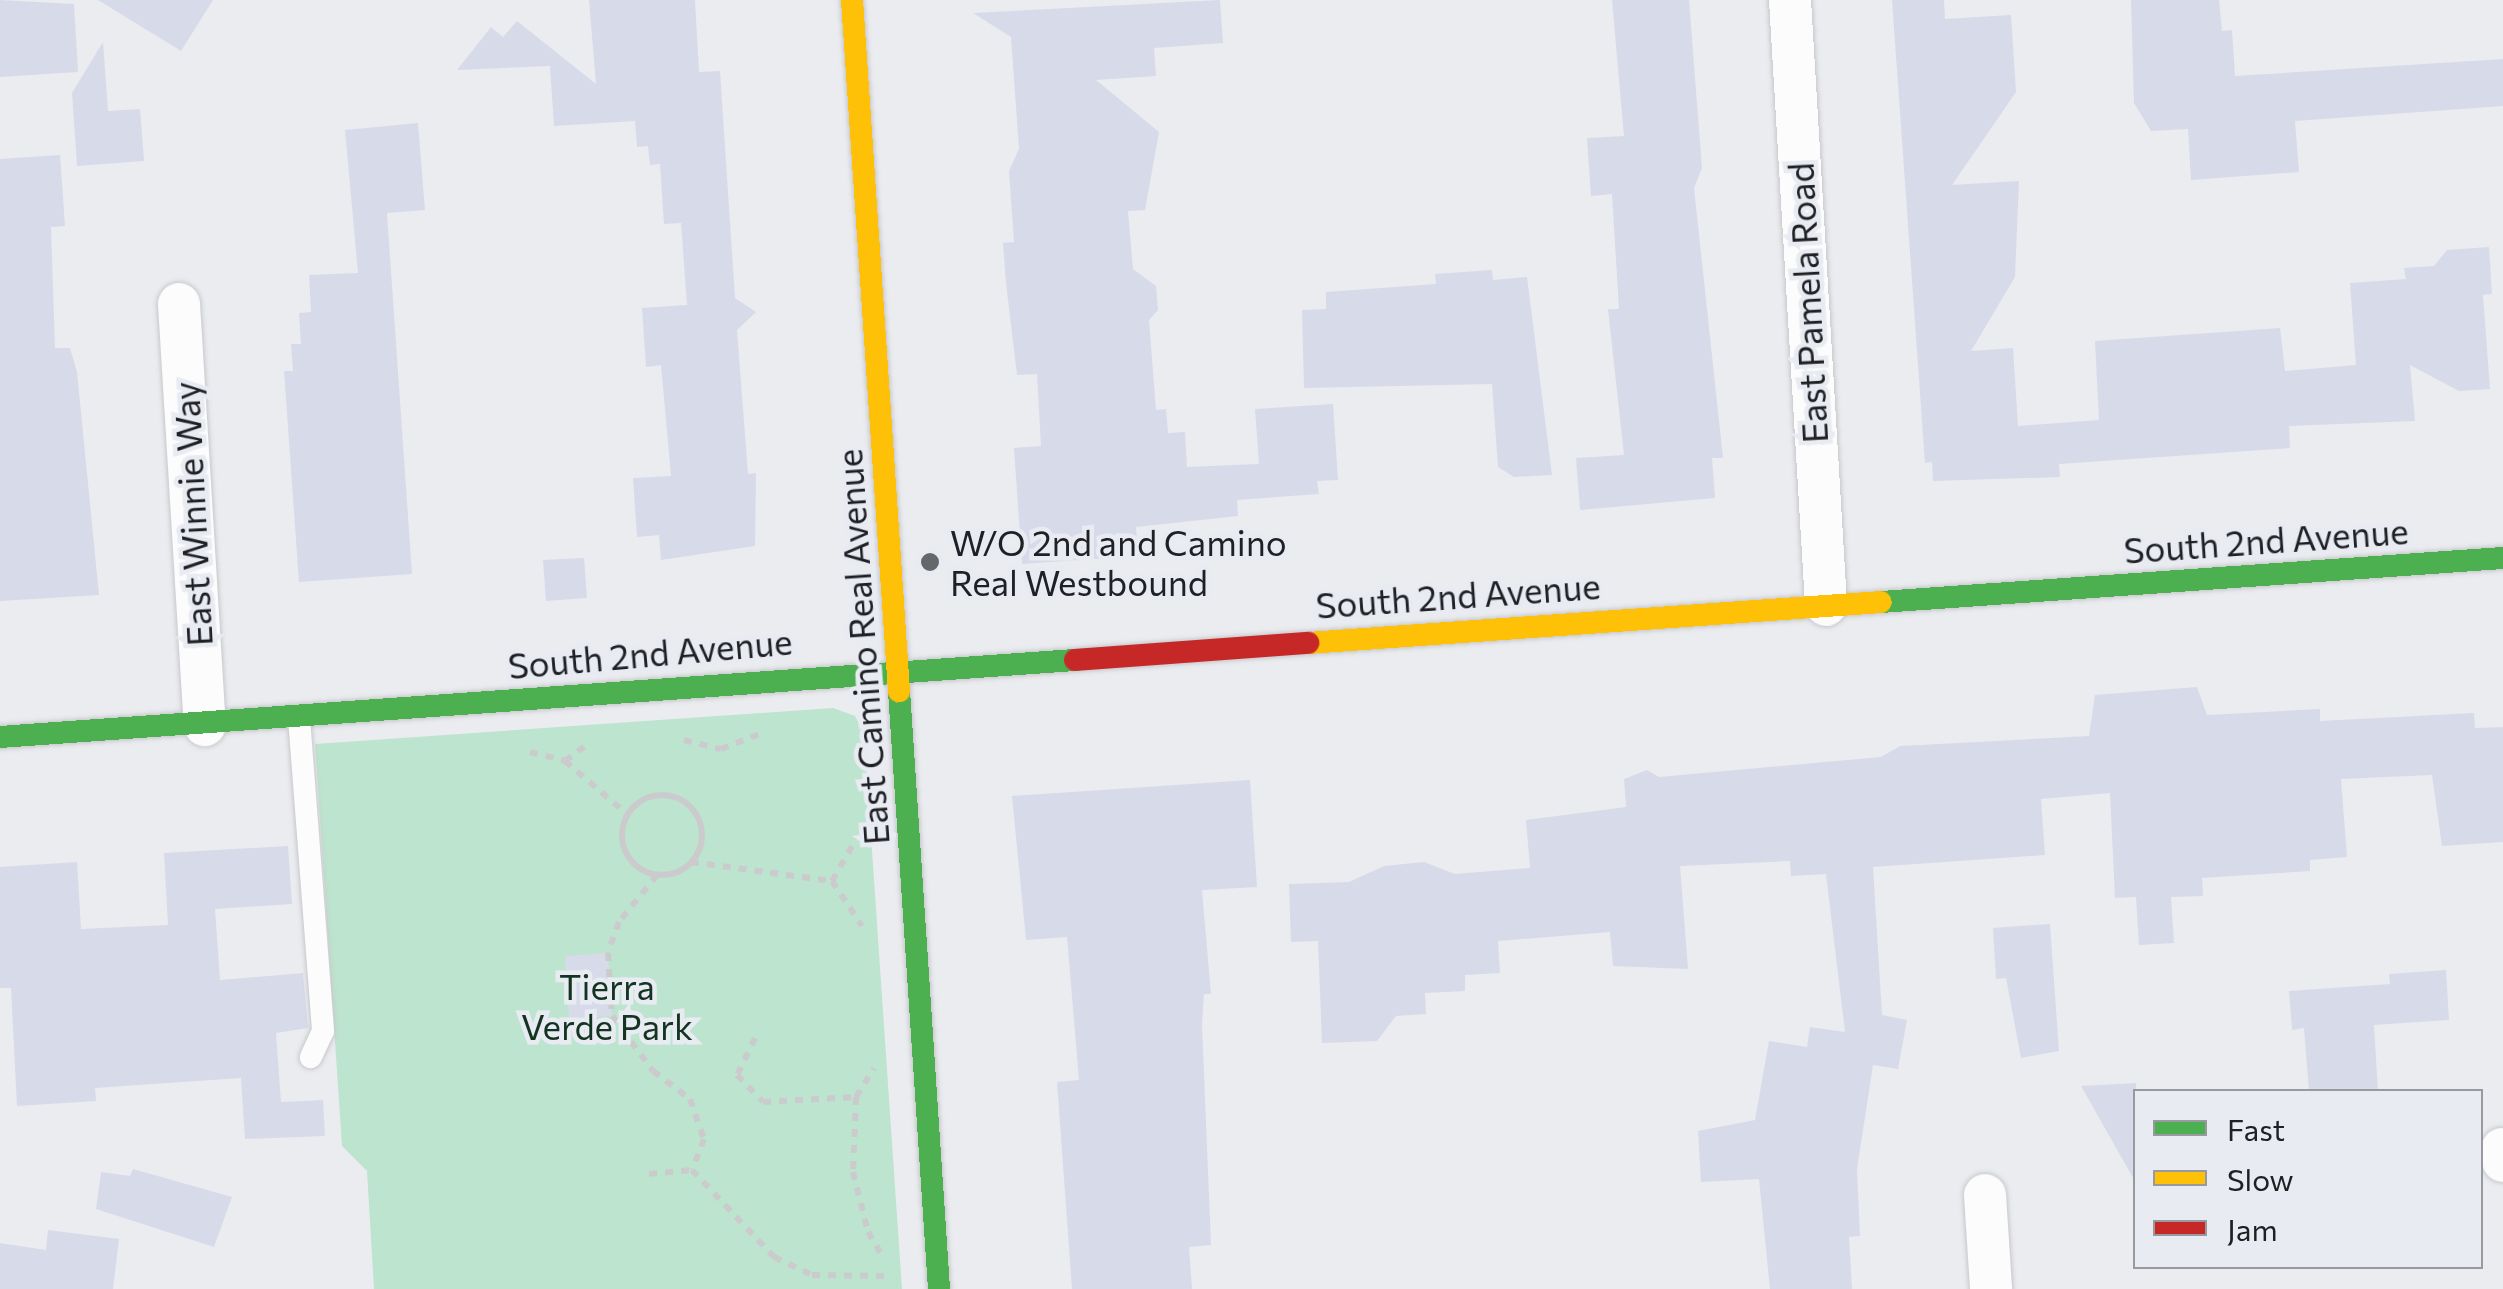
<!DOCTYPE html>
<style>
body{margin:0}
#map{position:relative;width:2503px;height:1289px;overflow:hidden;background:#ebecf0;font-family:Commissioner,sans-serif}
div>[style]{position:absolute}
.green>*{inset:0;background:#bde4ce}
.building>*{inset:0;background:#d7dae9}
.path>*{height:6px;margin-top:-3px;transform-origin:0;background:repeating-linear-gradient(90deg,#cbcbcd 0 8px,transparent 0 16px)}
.path>.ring{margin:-3px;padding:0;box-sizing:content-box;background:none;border:6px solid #cbcbcd;border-radius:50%}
.roads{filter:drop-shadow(0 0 2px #c7c8cb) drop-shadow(0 0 2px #c7c8cb)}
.lane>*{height:22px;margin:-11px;padding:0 11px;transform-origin:11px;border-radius:11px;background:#fcfcfd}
.street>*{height:42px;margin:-21px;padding:0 21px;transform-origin:21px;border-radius:21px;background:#fcfcfd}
.fast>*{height:22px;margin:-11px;padding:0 11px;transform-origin:11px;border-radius:11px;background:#4caf50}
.slow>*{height:22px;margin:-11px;padding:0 11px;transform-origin:11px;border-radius:11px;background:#ffc107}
.jam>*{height:22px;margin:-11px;padding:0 11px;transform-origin:11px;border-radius:11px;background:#c62828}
.dots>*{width:28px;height:28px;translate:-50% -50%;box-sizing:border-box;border:5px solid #e9ebf2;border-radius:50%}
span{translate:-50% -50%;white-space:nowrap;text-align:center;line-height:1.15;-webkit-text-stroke:9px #e9ebf2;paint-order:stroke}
.street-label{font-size:35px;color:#1f2023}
.poi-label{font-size:35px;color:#1f2023}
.left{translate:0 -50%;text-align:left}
.park-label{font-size:35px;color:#143422}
.legend{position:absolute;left:2133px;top:1089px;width:350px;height:180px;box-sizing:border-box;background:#e9ebf2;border:2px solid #989a9f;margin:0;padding:12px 18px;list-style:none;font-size:30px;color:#1f2023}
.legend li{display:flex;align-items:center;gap:20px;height:50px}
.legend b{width:50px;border:2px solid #989a9f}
</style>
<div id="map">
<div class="green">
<div style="clip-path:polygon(833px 708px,855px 716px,864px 733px,902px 1289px,374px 1289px,367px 1171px,342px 1146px,315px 744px)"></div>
</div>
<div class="building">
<div style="clip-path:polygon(0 0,74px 4px,78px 72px,0 77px)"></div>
<div style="clip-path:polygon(98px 0,213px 0,181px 51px)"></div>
<div style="clip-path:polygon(589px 0,695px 0,699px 72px,720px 71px,735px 298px,756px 312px,737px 330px,748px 474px,756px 473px,755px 546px,661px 560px,659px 535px,637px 537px,633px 478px,671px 476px,661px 365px,646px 367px,642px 308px,687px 305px,681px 223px,664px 224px,660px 164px,650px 165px,648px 146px,637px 147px,635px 121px,554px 126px,550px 66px,457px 70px,491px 27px,503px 37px,517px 21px,596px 84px)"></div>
<div style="clip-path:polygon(1220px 0,1223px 43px,1154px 48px,1156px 76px,1096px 80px,1159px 132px,1145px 210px,1128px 211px,1133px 269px,1156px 286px,1158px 310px,1149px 320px,1156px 410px,1166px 409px,1168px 433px,1185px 432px,1187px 467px,1259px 464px,1255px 409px,1333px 404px,1338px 480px,1317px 481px,1319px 494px,1237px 500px,1238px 516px,1136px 527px,1138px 556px,1022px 564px,1014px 448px,1041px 446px,1037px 374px,1017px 375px,1006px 283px,1003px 243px,1014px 242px,1009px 171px,1019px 149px,1011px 37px,973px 13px)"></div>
<div style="clip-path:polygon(1612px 0,1689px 0,1702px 168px,1694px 188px,1723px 458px,1712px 458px,1715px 498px,1580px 510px,1576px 458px,1624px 455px,1608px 309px,1619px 309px,1612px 194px,1591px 196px,1587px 138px,1624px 136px)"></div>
<div style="clip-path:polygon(1892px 0,1944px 0,1945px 19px,2011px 15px,2016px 92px,1952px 185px,2019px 181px,2015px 277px,1971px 351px,2013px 348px,2018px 426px,2099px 420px,2095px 341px,2280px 328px,2285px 371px,2356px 365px,2350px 283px,2406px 279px,2404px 268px,2434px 266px,2447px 250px,2489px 247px,2492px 294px,2483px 295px,2490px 389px,2459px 391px,2410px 365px,2415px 421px,2289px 426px,2290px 448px,2059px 464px,2060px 477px,1933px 481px,1932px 462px,1925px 463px)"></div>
<div style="clip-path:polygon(2131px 0,2219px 0,2222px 31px,2232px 30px,2235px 76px,2503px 59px,2503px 106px,2295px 121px,2299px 172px,2191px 180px,2188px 129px,2151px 131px,2134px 103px)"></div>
<div style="clip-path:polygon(103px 42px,108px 111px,140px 109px,144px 161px,77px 166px,72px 93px)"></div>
<div style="clip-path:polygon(418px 123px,425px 210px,387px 213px,412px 574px,299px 582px,284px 371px,293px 371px,291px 344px,301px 344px,299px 313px,311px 312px,309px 275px,358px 273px,345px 130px)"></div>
<div style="clip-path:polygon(60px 155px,65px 226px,51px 227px,55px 348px,70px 348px,77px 372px,99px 595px,0 601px,0 159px)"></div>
<div style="clip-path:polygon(1492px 270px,1493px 280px,1527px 277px,1552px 475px,1514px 477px,1498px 467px,1492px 384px,1304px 388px,1302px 310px,1326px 309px,1326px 292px,1436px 284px,1435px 274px)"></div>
<div style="clip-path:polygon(584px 558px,587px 598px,546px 601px,543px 560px)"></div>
<div style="clip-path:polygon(2197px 687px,2207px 715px,2320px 709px,2320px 721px,2474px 713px,2475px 728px,2503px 727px,2503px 842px,2442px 846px,2432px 775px,2341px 779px,2347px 857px,2310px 860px,2310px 871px,2202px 878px,2203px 896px,2171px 897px,2174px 943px,2139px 945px,2136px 897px,2115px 898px,2110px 793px,2041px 799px,2045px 855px,1873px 867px,1882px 1015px,1907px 1020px,1898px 1069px,1873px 1065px,1857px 1169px,1860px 1236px,1849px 1237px,1852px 1289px,1770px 1289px,1759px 1179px,1701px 1182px,1698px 1131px,1755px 1120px,1769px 1041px,1807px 1047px,1810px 1027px,1845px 1032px,1826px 874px,1791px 876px,1790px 861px,1680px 866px,1688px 969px,1613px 966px,1610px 932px,1498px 941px,1500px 973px,1465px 975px,1465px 991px,1425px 993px,1426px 1014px,1396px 1016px,1377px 1041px,1322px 1043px,1318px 941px,1291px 942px,1289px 884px,1349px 882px,1384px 866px,1424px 862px,1455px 874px,1530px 868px,1526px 820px,1626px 807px,1624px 779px,1647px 770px,1659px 777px,1881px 757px,1900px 746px,2089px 736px,2095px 695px)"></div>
<div style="clip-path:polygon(1250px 780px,1257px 887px,1202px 890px,1211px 994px,1204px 994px,1202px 1024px,1211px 1245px,1189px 1247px,1192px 1289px,1072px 1289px,1057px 1082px,1079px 1080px,1067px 937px,1026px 940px,1012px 796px)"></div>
<div style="clip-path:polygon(288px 846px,292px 904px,215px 909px,220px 980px,303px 973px,308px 1028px,276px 1033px,281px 1102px,323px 1100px,325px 1136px,245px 1139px,241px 1078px,95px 1088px,96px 1101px,17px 1106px,11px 988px,0 988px,0 867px,77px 862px,81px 929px,168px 925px,164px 853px)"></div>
<div style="clip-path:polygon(2050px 924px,2059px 1051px,2021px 1058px,2006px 978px,1996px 979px,1993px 928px)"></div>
<div style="clip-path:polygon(608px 953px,612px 1016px,569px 1019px,565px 956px)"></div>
<div style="clip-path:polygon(2446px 970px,2449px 1020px,2374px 1025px,2378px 1092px,2309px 1092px,2304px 1028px,2292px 1030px,2289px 991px,2390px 984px,2389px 974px)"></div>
<div style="clip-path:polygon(2136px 1083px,2136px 1183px,2081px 1086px)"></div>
<div style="clip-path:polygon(133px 1169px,232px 1197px,214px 1247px,96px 1209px,101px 1172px,130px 1176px)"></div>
<div style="clip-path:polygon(48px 1230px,119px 1239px,113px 1289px,0 1289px,0 1243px,46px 1250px)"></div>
</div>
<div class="path">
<div style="left:684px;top:740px;width:38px;rotate:14deg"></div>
<div style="left:721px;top:749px;width:44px;rotate:-21.3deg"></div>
<div style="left:530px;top:752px;width:36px;rotate:14deg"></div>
<div style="left:565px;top:761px;width:83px;rotate:40.6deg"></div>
<div style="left:565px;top:761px;width:26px;rotate:-37deg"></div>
<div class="ring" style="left:622px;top:795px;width:74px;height:74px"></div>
<div style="left:691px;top:862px;width:142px;rotate:7.7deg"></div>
<div style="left:832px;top:881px;width:54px;rotate:56.3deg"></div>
<div style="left:657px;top:875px;width:60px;rotate:129deg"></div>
<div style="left:619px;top:922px;width:33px;rotate:110deg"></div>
<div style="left:608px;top:953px;width:63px;rotate:86.4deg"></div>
<div style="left:612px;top:1016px;width:69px;rotate:53.3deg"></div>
<div style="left:653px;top:1071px;width:46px;rotate:37.1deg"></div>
<div style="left:690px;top:1099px;width:42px;rotate:70.7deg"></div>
<div style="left:704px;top:1139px;width:33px;rotate:111deg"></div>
<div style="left:692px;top:1170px;width:120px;rotate:46.7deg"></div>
<div style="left:774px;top:1257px;width:42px;rotate:25.3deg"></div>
<div style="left:812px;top:1275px;width:77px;rotate:0.7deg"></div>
<div style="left:832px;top:881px;width:52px;rotate:-60deg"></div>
<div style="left:755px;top:1038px;width:41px;rotate:115.9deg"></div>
<div style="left:737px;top:1075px;width:37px;rotate:46deg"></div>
<div style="left:763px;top:1102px;width:93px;rotate:-3.1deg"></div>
<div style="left:856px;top:1097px;width:34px;rotate:-58deg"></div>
<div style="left:856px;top:1097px;width:75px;rotate:92.3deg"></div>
<div style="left:853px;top:1172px;width:62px;rotate:76deg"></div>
<div style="left:868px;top:1232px;width:31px;rotate:59deg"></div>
<div style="left:649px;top:1174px;width:43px;rotate:-5.3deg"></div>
</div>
<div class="roads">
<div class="lane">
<div style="left:299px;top:718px;width:314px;rotate:85.6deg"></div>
<div style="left:323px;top:1031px;width:29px;rotate:115deg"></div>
</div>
<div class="street">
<div style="left:1790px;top:0;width:606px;rotate:86.59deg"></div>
<div style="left:179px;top:304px;width:422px;rotate:86.5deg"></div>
<div style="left:2502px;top:1149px;width:12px;rotate:85deg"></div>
<div style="left:1985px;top:1195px;width:94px;rotate:86.3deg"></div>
</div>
<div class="fast">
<div style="left:1881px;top:602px;width:624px;rotate:-4.05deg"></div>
<div style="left:899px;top:691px;width:599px;rotate:86.17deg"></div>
<div style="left:0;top:737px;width:1078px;rotate:-4.1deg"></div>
</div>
<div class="slow">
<div style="left:852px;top:0;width:693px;rotate:86.11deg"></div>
<div style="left:1308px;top:643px;width:574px;rotate:-4.09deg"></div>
</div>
<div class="jam">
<div style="left:1075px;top:660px;width:234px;rotate:-4.2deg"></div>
</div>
</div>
<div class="dots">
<div style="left:930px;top:562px;background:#66676b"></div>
</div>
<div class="street-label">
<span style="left:1807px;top:303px;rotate:-93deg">East Pamela Road</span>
<span style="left:192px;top:514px;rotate:-93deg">East Winnie Way</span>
<span style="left:2266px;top:540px;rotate:-4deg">South 2nd Avenue</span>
<span style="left:1458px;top:595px;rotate:-4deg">South 2nd Avenue</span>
<span style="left:862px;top:647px;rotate:-94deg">East Camino Real Avenue</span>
<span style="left:650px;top:653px;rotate:-5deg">South 2nd Avenue</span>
</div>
<div class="poi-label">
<span class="left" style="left:950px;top:562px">W/O 2nd and Camino<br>Real Westbound</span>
</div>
<div class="park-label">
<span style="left:607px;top:1006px">Tierra<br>Verde Park</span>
</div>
<ul class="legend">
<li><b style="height:12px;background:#4caf50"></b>Fast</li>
<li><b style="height:12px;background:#ffc107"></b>Slow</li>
<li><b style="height:12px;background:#c62828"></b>Jam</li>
</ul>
</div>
